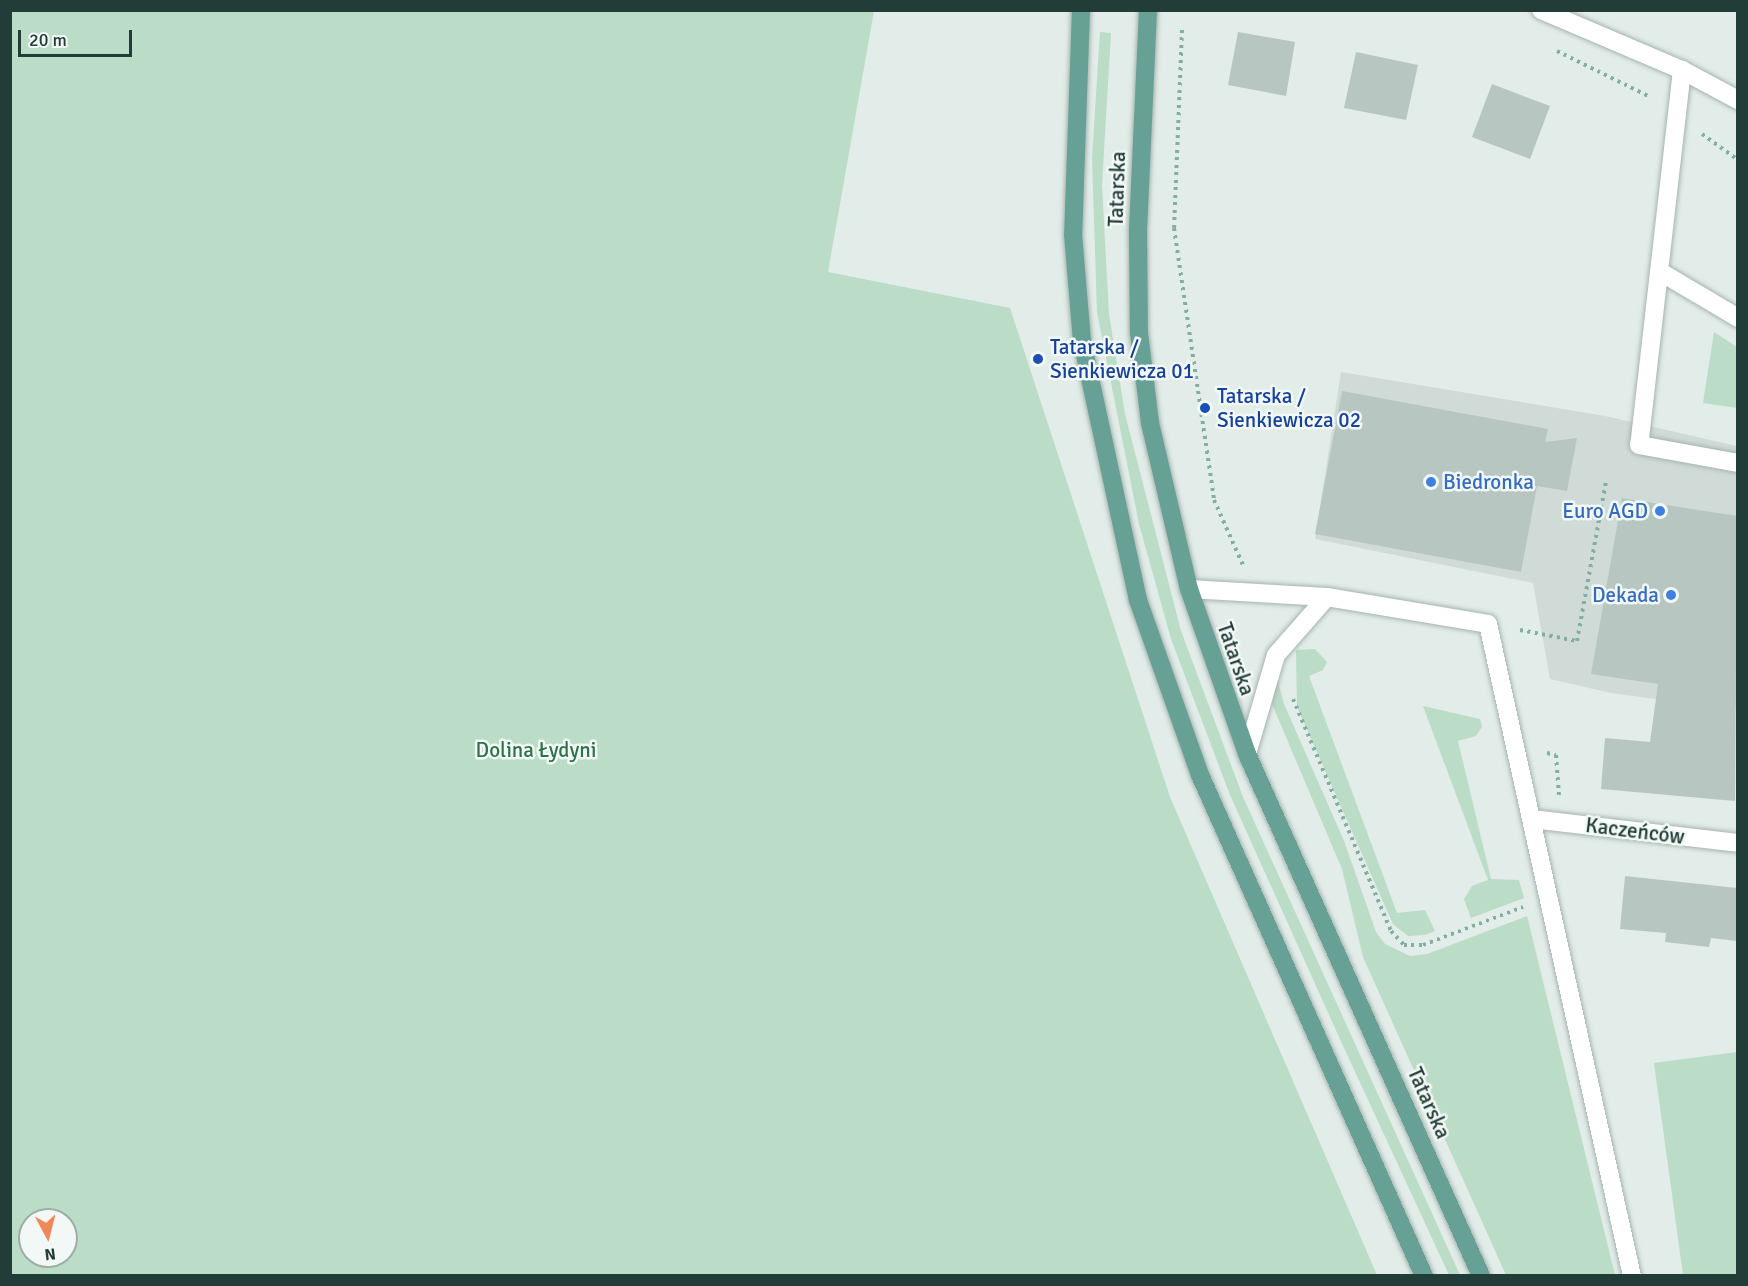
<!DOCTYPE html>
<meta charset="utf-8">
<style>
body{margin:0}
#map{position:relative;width:1748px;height:1286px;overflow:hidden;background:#e2ece8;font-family:Signika,sans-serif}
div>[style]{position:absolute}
.built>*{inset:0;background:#d0dbd7}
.green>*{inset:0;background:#bbdcc6}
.building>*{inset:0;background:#b7c6c1}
.path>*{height:4px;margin-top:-2px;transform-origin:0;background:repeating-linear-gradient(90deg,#83aea3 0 3px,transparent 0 7.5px)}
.roads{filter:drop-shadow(0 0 2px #a5b4af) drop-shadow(0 0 2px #a5b4af)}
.minor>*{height:18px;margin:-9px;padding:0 9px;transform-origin:9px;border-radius:9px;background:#fff}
.major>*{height:18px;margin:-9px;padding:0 9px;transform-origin:9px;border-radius:9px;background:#67a095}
.dots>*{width:16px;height:16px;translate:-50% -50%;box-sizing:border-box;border:3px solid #f2f8f5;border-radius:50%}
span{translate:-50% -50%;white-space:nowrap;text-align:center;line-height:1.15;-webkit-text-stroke:5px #f2f8f5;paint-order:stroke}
.street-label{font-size:21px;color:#223c37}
.transit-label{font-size:21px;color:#164399}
.left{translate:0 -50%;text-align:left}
.shop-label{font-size:21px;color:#366cbe}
.right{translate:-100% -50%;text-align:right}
.park-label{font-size:21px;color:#2d724c}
.frame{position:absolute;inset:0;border:12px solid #223c37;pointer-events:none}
.north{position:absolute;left:18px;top:1208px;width:60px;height:60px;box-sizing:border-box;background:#f2f8f5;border:2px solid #9fada9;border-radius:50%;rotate:173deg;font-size:16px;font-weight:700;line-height:24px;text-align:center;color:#223c37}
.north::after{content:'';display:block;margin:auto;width:21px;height:27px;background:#ef895c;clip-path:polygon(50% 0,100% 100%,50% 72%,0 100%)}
.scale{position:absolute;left:18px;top:30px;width:114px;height:27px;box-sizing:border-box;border:3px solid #223c37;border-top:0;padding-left:8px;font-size:18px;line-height:21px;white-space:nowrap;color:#223c37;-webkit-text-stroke:4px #f2f8f5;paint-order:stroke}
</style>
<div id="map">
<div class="built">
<div style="clip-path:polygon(1341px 372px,1605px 416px,1737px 446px,1737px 710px,1611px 693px,1550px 679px,1533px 583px,1315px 539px)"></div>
</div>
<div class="green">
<div style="clip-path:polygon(evenodd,10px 11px,874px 11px,828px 272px,1010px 308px,1170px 797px,1377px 1275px,11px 1275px,10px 11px,30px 1220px,66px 1220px,66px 1256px,30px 1256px,30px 1220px)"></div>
<div style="clip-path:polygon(1100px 32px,1111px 33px,1102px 185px,1109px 314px,1125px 414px,1181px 631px,1243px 797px,1460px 1275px,1449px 1275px,1339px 1037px,1230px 795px,1171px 639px,1139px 524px,1097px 312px,1092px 158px)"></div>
<div style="clip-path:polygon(1714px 332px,1737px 347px,1737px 408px,1703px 403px)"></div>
<div style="clip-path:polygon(1315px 649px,1327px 662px,1323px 670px,1309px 676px,1397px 913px,1425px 910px,1435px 931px,1425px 935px,1408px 936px,1393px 924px,1297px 707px,1296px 650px)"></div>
<div style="clip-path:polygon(1276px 674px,1284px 704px,1344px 841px,1376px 932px,1385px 944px,1410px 956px,1427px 954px,1527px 916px,1615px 1275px,1506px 1275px,1363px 957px,1342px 869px,1272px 704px)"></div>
<div style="clip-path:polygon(1423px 706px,1480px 719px,1482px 727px,1476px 736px,1458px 741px,1491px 879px,1519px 880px,1524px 898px,1471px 918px,1464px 899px,1472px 886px,1488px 880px)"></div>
<div style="clip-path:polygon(1737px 1052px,1737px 1275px,1683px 1275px,1654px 1063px)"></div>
</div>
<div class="building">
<div style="clip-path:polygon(1238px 32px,1295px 42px,1286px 96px,1228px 85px)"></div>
<div style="clip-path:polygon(1356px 52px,1418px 65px,1406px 120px,1344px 108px)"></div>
<div style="clip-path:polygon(1492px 84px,1550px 106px,1530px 159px,1472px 137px)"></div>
<div style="clip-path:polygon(1342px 391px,1548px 429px,1545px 442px,1577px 438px,1567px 491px,1537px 486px,1521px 572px,1315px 534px)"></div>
<div style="clip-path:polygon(1622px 498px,1737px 516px,1735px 801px,1601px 789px,1605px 738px,1650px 742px,1658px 684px,1591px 674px)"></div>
<div style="clip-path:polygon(1625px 876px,1737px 888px,1737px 941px,1711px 938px,1709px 947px,1665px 942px,1666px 933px,1620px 929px)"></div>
</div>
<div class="path">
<div style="left:1182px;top:30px;width:198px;rotate:92.3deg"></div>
<div style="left:1174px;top:228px;width:275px;rotate:81.6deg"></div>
<div style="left:1214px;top:500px;width:71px;rotate:66deg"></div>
<div style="left:1557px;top:51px;width:104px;rotate:26.3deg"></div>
<div style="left:1702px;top:134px;width:44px;rotate:35.8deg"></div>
<div style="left:1520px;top:630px;width:58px;rotate:10.9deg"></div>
<div style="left:1577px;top:641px;width:162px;rotate:-79.7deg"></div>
<div style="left:1293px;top:699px;width:252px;rotate:67.1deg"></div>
<div style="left:1391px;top:931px;width:19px;rotate:47deg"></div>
<div style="left:1404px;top:945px;width:19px"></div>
<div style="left:1423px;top:945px;width:107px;rotate:-20.8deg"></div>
<div style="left:1547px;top:753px;width:9px;rotate:13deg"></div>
<div style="left:1556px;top:755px;width:40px;rotate:85.7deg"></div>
</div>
<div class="roads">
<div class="minor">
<div style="left:1541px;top:10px;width:153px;rotate:23.1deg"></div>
<div style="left:1682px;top:70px;width:64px;rotate:28.2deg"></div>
<div style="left:1682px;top:70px;width:377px;rotate:96.5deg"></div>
<div style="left:1639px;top:445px;width:101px;rotate:10.3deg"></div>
<div style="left:1659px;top:271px;width:92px;rotate:30.7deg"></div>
<div style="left:1189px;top:589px;width:138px;rotate:3.3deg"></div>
<div style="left:1327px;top:597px;width:163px;rotate:9.5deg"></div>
<div style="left:1488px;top:624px;width:668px;rotate:77.55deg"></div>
<div style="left:1247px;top:754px;width:103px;rotate:-73.7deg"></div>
<div style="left:1276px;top:655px;width:77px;rotate:-48.7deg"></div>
<div style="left:1532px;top:819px;width:207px;rotate:6.6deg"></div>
</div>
<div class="major">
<div style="left:1081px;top:10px;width:224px;rotate:92deg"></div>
<div style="left:1073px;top:234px;width:107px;rotate:85.2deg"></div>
<div style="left:1082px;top:341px;width:265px;rotate:77.8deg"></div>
<div style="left:1138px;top:600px;width:186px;rotate:70.5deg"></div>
<div style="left:1200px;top:775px;width:549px;rotate:65.91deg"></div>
<div style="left:1148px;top:10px;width:218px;rotate:92.6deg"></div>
<div style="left:1138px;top:228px;width:105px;rotate:89.5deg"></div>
<div style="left:1139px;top:333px;width:91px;rotate:83deg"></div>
<div style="left:1150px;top:423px;width:171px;rotate:76.8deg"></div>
<div style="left:1189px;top:589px;width:175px;rotate:70.6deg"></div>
<div style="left:1247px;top:754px;width:572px;rotate:65.85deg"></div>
</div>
</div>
<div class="dots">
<div style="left:1038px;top:359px;background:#1a4fb4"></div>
<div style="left:1205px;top:408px;background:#1a4fb4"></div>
<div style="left:1431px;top:482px;background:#3f7fe0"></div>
<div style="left:1660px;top:511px;background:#3f7fe0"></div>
<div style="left:1671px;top:595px;background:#3f7fe0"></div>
</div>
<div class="street-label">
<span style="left:1117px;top:189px;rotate:-88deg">Tatarska</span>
<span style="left:1236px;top:659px;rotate:71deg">Tatarska</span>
<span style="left:1635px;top:831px;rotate:7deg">Kaczeńców</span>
<span style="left:1429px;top:1103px;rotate:66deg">Tatarska</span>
</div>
<div class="transit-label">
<span class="left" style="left:1050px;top:359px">Tatarska /<br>Sienkiewicza 01</span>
<span class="left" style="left:1217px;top:408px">Tatarska /<br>Sienkiewicza 02</span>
</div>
<div class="shop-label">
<span class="left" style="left:1443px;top:482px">Biedronka</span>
<span class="right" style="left:1648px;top:511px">Euro AGD</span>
<span class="right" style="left:1659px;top:595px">Dekada</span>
</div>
<div class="park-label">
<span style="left:536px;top:750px">Dolina Łydyni</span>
</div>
<div class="frame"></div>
<div class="north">N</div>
<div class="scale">20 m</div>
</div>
